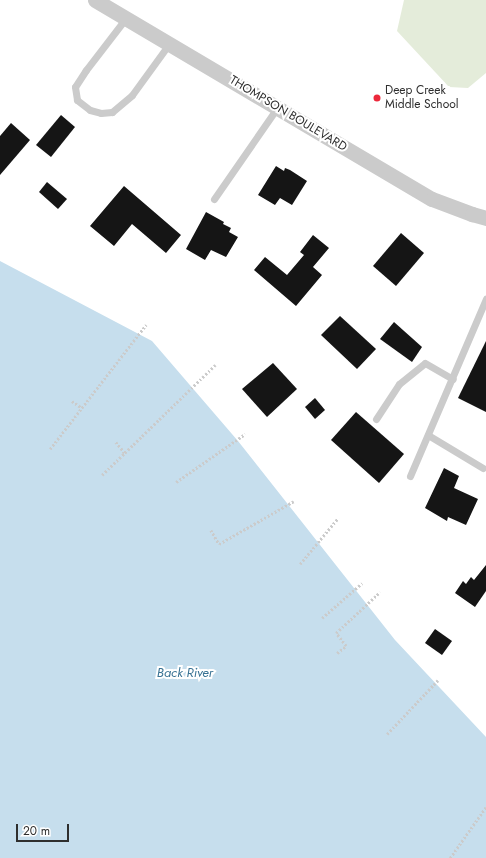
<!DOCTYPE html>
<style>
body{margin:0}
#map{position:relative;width:486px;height:858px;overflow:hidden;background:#fff;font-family:Jost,sans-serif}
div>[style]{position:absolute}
.green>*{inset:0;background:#e4ecda}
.water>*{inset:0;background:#c6deed}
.building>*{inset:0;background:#151515}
.path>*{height:2.5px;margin-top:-1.25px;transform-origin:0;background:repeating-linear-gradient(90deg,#cbcbcb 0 2px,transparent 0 4px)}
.lane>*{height:7px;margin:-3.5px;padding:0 3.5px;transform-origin:3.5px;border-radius:3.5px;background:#cbcbcb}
.street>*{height:15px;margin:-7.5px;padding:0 7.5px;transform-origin:7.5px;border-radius:7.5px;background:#cbcbcb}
.dots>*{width:11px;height:11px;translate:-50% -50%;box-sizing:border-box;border:2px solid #fff;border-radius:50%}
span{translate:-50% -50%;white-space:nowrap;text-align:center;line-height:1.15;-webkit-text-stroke:4px #fff;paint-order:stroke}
.poi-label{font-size:12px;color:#2e2e2e}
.left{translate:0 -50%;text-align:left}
.street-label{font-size:12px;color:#2e2e2e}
.water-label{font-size:13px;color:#387293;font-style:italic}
.scale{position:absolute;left:16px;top:824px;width:53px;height:18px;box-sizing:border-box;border:2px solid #2e2e2e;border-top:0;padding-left:5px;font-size:12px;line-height:14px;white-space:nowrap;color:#2e2e2e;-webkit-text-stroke:3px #fff;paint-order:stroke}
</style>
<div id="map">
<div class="green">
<div style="clip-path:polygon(404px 0,486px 0,486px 73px,468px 88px,449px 87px,397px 31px)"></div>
</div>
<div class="water">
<div style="clip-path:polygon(0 261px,152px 341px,238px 441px,395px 640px,486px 737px,486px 858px,0 858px)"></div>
</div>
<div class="building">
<div style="clip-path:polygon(61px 115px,75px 127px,51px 157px,36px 145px)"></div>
<div style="clip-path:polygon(11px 123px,30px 140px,0 175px,0 136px)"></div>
<div style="clip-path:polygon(276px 166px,284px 171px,285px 168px,290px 170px,307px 181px,292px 205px,280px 198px,275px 205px,258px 195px)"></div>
<div style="clip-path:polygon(47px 182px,67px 199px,58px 209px,39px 192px)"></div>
<div style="clip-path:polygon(124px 186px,181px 235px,166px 253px,132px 224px,114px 246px,90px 226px)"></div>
<div style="clip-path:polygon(206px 212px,224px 222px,223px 224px,231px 228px,229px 232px,238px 237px,226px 257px,211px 250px,205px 260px,186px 249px)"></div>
<div style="clip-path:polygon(401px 233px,424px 253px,396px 286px,373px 266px)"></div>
<div style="clip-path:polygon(313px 235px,329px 248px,313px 267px,322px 275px,296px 306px,254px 270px,265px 257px,287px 275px,304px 255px,300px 252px)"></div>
<div style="clip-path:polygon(340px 316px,376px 349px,357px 369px,321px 335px)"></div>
<div style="clip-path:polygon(394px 322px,422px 347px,412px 362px,380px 339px)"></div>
<div style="clip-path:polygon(486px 341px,486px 412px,458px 398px)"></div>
<div style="clip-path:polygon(273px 363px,297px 389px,267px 417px,242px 389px)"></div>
<div style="clip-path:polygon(315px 398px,325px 410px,315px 419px,305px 407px)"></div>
<div style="clip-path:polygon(356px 412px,404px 454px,379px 483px,331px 440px)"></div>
<div style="clip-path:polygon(444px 468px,459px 476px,454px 488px,478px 499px,466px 525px,448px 517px,447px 521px,425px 508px)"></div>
<div style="clip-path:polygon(486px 565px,486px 591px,475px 607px,455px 593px,463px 581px,466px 584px,471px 577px,474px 580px)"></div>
<div style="clip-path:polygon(435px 629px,452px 641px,442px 655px,425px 643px)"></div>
</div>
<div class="path">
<div style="left:72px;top:401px;width:12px;rotate:35deg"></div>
<div style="left:116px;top:442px;width:14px;rotate:51deg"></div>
<div style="left:50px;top:449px;width:157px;rotate:-52.3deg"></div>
<div style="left:102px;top:475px;width:158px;rotate:-44.2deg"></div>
<div style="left:176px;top:482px;width:84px;rotate:-34.8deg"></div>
<div style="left:211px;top:530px;width:16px;rotate:60deg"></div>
<div style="left:219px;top:544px;width:86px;rotate:-29.8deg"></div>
<div style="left:300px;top:564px;width:60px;rotate:-50.4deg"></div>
<div style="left:322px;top:618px;width:53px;rotate:-41.2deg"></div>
<div style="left:337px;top:653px;width:11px;rotate:-38deg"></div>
<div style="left:346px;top:646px;width:16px;rotate:-128deg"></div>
<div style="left:336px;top:633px;width:60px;rotate:-43deg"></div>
<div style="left:387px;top:734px;width:74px;rotate:-46.6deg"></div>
<div style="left:450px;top:858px;width:62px;rotate:-54.8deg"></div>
</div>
<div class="lane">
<div style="left:126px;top:18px;width:66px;rotate:127.6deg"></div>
<div style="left:86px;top:70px;width:20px;rotate:123deg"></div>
<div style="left:75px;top:87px;width:13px;rotate:81deg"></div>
<div style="left:77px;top:100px;width:16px;rotate:38deg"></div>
<div style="left:90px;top:110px;width:11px;rotate:15deg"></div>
<div style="left:101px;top:113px;width:11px;rotate:-5deg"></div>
<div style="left:112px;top:112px;width:26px;rotate:-40deg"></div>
<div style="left:132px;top:95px;width:63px;rotate:-54deg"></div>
<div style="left:214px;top:199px;width:111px;rotate:-55.3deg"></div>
<div style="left:376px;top:419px;width:42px;rotate:-56.7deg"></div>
<div style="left:399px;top:384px;width:33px;rotate:-39deg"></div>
<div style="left:425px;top:363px;width:32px;rotate:30deg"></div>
<div style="left:428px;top:435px;width:64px;rotate:31deg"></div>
<div style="left:410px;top:476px;width:193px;rotate:-66.8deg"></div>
</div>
<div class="street">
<div style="left:95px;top:0;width:391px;rotate:30.6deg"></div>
<div style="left:432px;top:199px;width:43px;rotate:20.6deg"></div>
<div style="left:472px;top:214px;width:15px;rotate:16deg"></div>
</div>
<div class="dots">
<div style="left:377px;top:98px;background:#ec283b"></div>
</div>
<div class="poi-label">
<span class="left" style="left:385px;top:98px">Deep Creek<br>Middle School</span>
</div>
<div class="street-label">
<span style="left:288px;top:114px;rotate:31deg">THOMPSON BOULEVARD</span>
</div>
<div class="water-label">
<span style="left:185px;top:673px">Back River</span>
</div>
<div class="scale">20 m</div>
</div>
